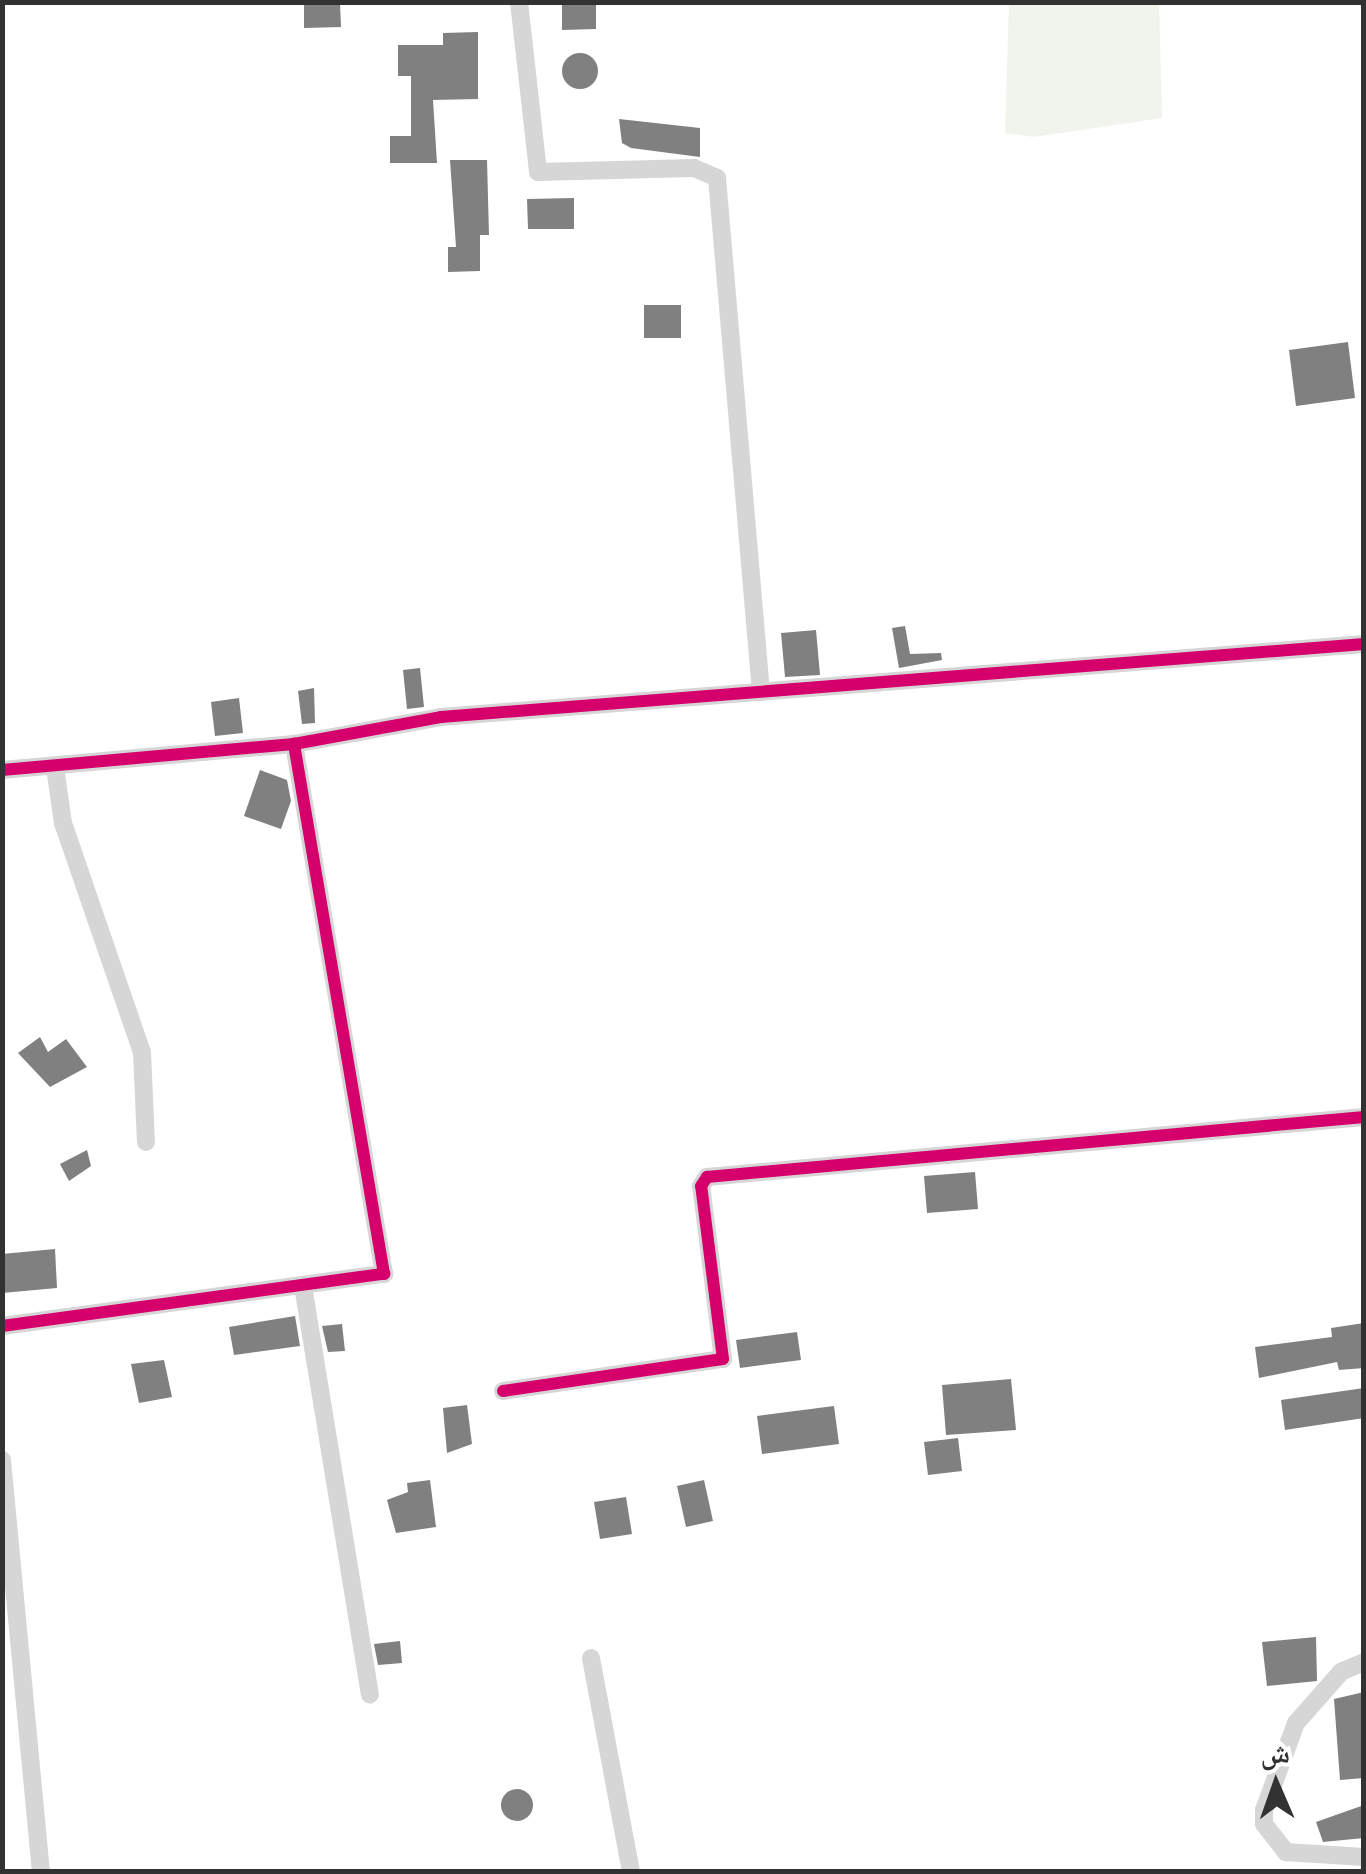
<!DOCTYPE html>
<meta charset="utf-8">
<style>
body{margin:0}
#map{position:relative;width:1366px;height:1874px;overflow:hidden;background:#fff;font-family:Jost,"Noto Naskh Arabic",sans-serif}
div>[style]{position:absolute}
.green>*{inset:0;background:#f1f4ed}
.building>*{inset:0;background:#808080}
.round{border-radius:50%}
.minor>*{height:18px;margin:-9px;padding:0 9px;transform-origin:9px;border-radius:9px;background:#d6d6d6}
.cycleway>*{height:12px;margin:-6px;padding:0 6px;transform-origin:6px;border-radius:6px;background:#d6006c}
span{translate:-50% -50%;white-space:nowrap;text-align:center;line-height:1.15;-webkit-text-stroke:10px #fff;paint-order:stroke}
.frame{position:absolute;inset:0;border:5px solid #323232;pointer-events:none}
.north{position:absolute;left:1226px;top:1734px;width:100px;height:100px;-webkit-text-stroke:8px #fff;paint-order:stroke;rotate:358deg;font-size:28px;font-weight:700;line-height:40px;text-align:center;color:#323232}
.north::after{content:'';display:block;margin:auto;width:35px;height:45px;background:#323232;clip-path:polygon(50% 0,100% 100%,50% 72%,0 100%)}
</style>
<div id="map">
<div class="green">
<div style="clip-path:polygon(1009px 3px,1159px 3px,1162px 118px,1034px 137px,1005px 133px)"></div>
</div>
<div class="building">
<div style="clip-path:polygon(304px 2px,340px 2px,341px 27px,304px 28px)"></div>
<div style="clip-path:polygon(562px 2px,596px 2px,596px 29px,562px 30px)"></div>
<div style="clip-path:polygon(478px 32px,478px 99px,433px 100px,437px 163px,390px 163px,390px 136px,411px 136px,411px 76px,398px 76px,398px 45px,443px 45px,443px 33px)"></div>
<div class="round" style="left:562px;top:53px;width:36px;height:36px"></div>
<div style="clip-path:polygon(619px 119px,700px 128px,700px 157px,631px 148px,622px 143px)"></div>
<div style="clip-path:polygon(450px 160px,487px 160px,489px 235px,480px 235px,480px 271px,448px 272px,448px 247px,456px 247px)"></div>
<div style="clip-path:polygon(574px 198px,574px 229px,528px 229px,527px 199px)"></div>
<div style="clip-path:polygon(644px 305px,681px 305px,681px 338px,644px 338px)"></div>
<div style="clip-path:polygon(1348px 342px,1355px 398px,1296px 406px,1289px 350px)"></div>
<div style="clip-path:polygon(905px 626px,910px 654px,941px 653px,942px 660px,899px 668px,892px 628px)"></div>
<div style="clip-path:polygon(816px 630px,820px 675px,785px 677px,781px 633px)"></div>
<div style="clip-path:polygon(420px 668px,424px 707px,407px 709px,403px 670px)"></div>
<div style="clip-path:polygon(314px 688px,315px 723px,302px 724px,298px 691px)"></div>
<div style="clip-path:polygon(239px 698px,243px 733px,215px 736px,211px 702px)"></div>
<div style="clip-path:polygon(260px 770px,287px 780px,291px 801px,281px 829px,244px 816px)"></div>
<div style="clip-path:polygon(40px 1037px,48px 1052px,66px 1039px,87px 1067px,50px 1087px,18px 1053px)"></div>
<div style="clip-path:polygon(87px 1150px,91px 1166px,69px 1181px,60px 1164px)"></div>
<div style="clip-path:polygon(975px 1172px,978px 1209px,927px 1213px,924px 1176px)"></div>
<div style="clip-path:polygon(55px 1249px,57px 1288px,2px 1293px,2px 1254px)"></div>
<div style="clip-path:polygon(295px 1316px,300px 1346px,234px 1355px,229px 1327px)"></div>
<div style="clip-path:polygon(1364px 1323px,1364px 1368px,1339px 1370px,1337px 1362px,1259px 1378px,1255px 1347px,1332px 1337px,1331px 1328px)"></div>
<div style="clip-path:polygon(342px 1324px,345px 1351px,328px 1352px,322px 1326px)"></div>
<div style="clip-path:polygon(797px 1332px,801px 1360px,740px 1368px,736px 1340px)"></div>
<div style="clip-path:polygon(164px 1360px,172px 1397px,139px 1403px,131px 1364px)"></div>
<div style="clip-path:polygon(1011px 1379px,1016px 1430px,946px 1435px,942px 1385px)"></div>
<div style="clip-path:polygon(1364px 1388px,1364px 1418px,1285px 1430px,1281px 1400px)"></div>
<div style="clip-path:polygon(467px 1405px,472px 1444px,447px 1453px,443px 1408px)"></div>
<div style="clip-path:polygon(834px 1406px,839px 1444px,762px 1454px,757px 1416px)"></div>
<div style="clip-path:polygon(958px 1438px,962px 1471px,928px 1475px,924px 1442px)"></div>
<div style="clip-path:polygon(430px 1480px,436px 1527px,396px 1533px,387px 1500px,408px 1492px,407px 1483px)"></div>
<div style="clip-path:polygon(704px 1480px,713px 1521px,686px 1527px,677px 1486px)"></div>
<div style="clip-path:polygon(626px 1497px,632px 1534px,600px 1539px,594px 1502px)"></div>
<div style="clip-path:polygon(1316px 1637px,1317px 1681px,1267px 1686px,1262px 1642px)"></div>
<div style="clip-path:polygon(400px 1641px,402px 1663px,378px 1665px,374px 1644px)"></div>
<div style="clip-path:polygon(1364px 1692px,1364px 1778px,1340px 1780px,1334px 1699px)"></div>
<div class="round" style="left:501px;top:1789px;width:32px;height:32px"></div>
<div style="clip-path:polygon(1364px 1805px,1364px 1838px,1323px 1842px,1316px 1822px)"></div>
</div>
<div class="minor">
<div style="left:519px;top:2px;width:171px;rotate:83.6deg"></div>
<div style="left:538px;top:172px;width:156px;rotate:-1.5deg"></div>
<div style="left:694px;top:168px;width:25px;rotate:23deg"></div>
<div style="left:717px;top:178px;width:516px;rotate:85.11deg"></div>
<div style="left:55px;top:767px;width:57px;rotate:81.9deg"></div>
<div style="left:63px;top:823px;width:242px;rotate:71deg"></div>
<div style="left:142px;top:1052px;width:90px;rotate:87.5deg"></div>
<div style="left:2px;top:770px;width:293px;rotate:-5.1deg"></div>
<div style="left:294px;top:744px;width:149px;rotate:-10.4deg"></div>
<div style="left:441px;top:717px;width:926px;rotate:-4.52deg"></div>
<div style="left:303px;top:1286px;width:414px;rotate:80.7deg"></div>
<div style="left:2px;top:1326px;width:386px;rotate:-7.8deg"></div>
<div style="left:384px;top:1274px;width:538px;rotate:-99.64deg"></div>
<div style="left:503px;top:1391px;width:222px;rotate:-8.3deg"></div>
<div style="left:723px;top:1359px;width:174px;rotate:-97.2deg"></div>
<div style="left:701px;top:1186px;width:11px;rotate:-56deg"></div>
<div style="left:707px;top:1177px;width:660px;rotate:-5.22deg"></div>
<div style="left:2px;top:1460px;width:414px;rotate:84.6deg"></div>
<div style="left:591px;top:1658px;width:218px;rotate:79.4deg"></div>
<div style="left:1364px;top:1662px;width:25px;rotate:157deg"></div>
<div style="left:1341px;top:1672px;width:68px;rotate:131.4deg"></div>
<div style="left:1296px;top:1723px;width:93px;rotate:110.2deg"></div>
<div style="left:1264px;top:1810px;width:14px;rotate:90deg"></div>
<div style="left:1264px;top:1824px;width:36px;rotate:52deg"></div>
<div style="left:1286px;top:1852px;width:78px;rotate:3.7deg"></div>
</div>
<div class="cycleway">
<div style="left:2px;top:770px;width:293px;rotate:-5.1deg"></div>
<div style="left:294px;top:744px;width:149px;rotate:-10.4deg"></div>
<div style="left:441px;top:717px;width:926px;rotate:-4.52deg"></div>
<div style="left:2px;top:1326px;width:386px;rotate:-7.8deg"></div>
<div style="left:384px;top:1274px;width:538px;rotate:-99.64deg"></div>
<div style="left:503px;top:1391px;width:222px;rotate:-8.3deg"></div>
<div style="left:723px;top:1359px;width:174px;rotate:-97.2deg"></div>
<div style="left:701px;top:1186px;width:11px;rotate:-56deg"></div>
<div style="left:707px;top:1177px;width:660px;rotate:-5.22deg"></div>
</div>
<div class="frame"></div>
<div class="north">ش</div>
</div>
